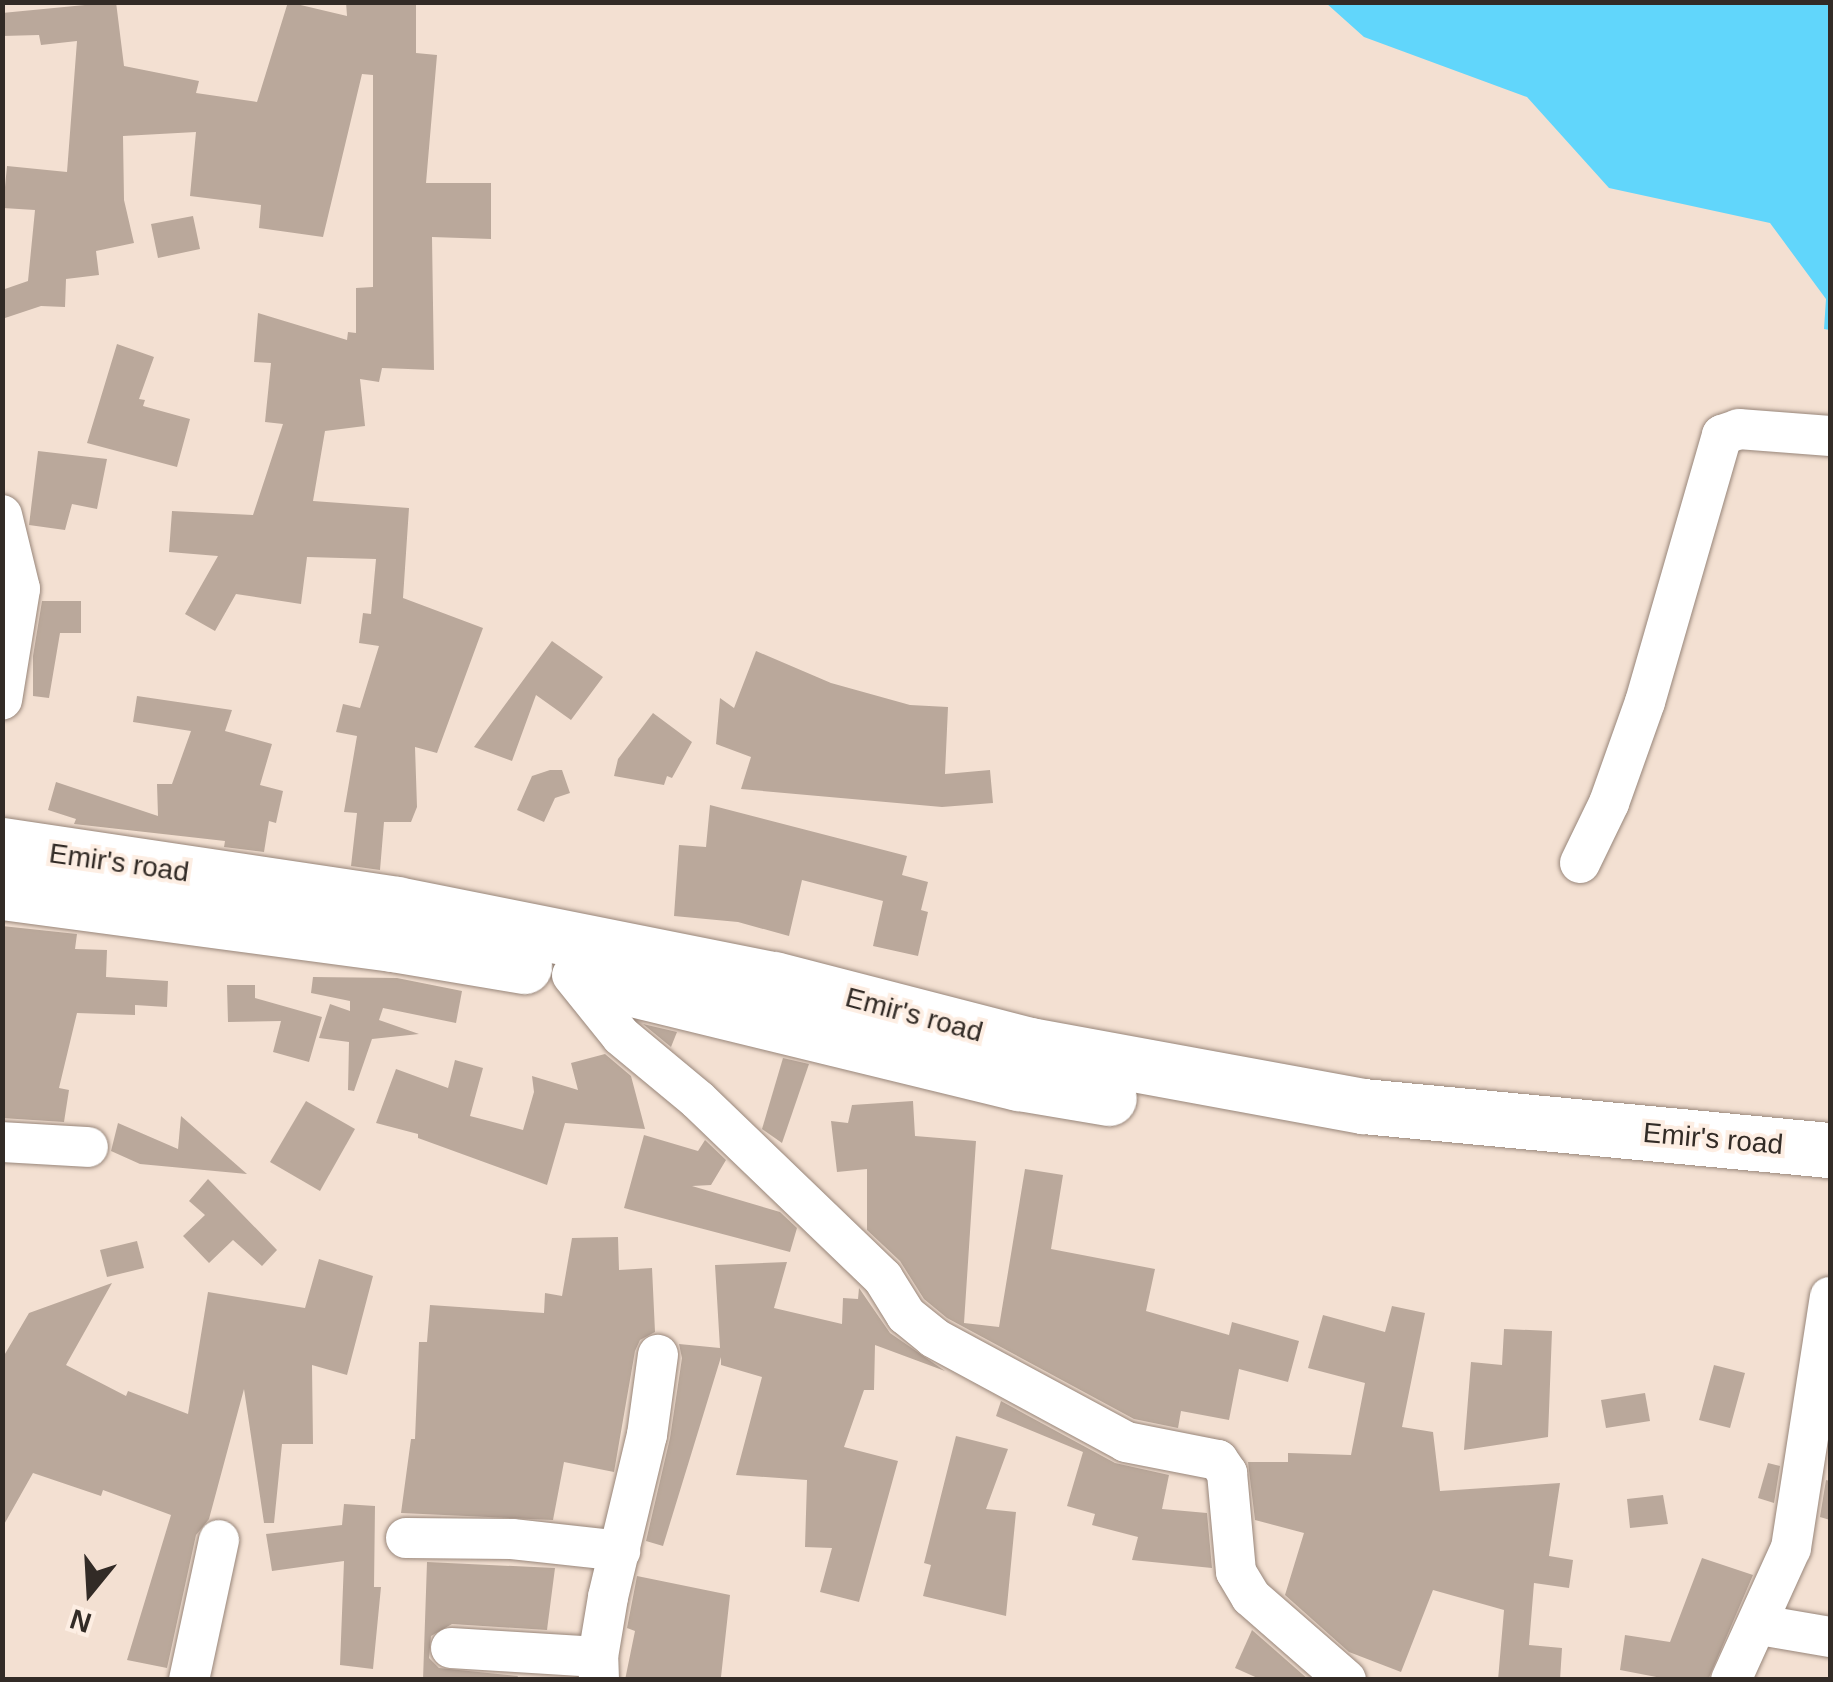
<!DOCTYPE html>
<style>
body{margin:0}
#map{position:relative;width:1833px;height:1682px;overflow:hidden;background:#f3e0d2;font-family:Arial,sans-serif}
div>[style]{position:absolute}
.water>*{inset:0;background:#61d6fb}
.building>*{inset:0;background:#baa89b}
.roads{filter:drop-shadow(0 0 2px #98867a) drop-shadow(0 0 2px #98867a)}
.street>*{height:40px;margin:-20px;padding:0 20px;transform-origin:20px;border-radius:20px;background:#fff}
.secondary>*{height:55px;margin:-27.5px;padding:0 27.5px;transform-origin:27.5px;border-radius:27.5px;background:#fff}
span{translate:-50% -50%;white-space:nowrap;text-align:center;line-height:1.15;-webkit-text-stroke:8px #fdeee3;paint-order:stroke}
.street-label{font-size:28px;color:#322b26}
.frame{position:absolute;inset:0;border:5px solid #322b26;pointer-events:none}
.north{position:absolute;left:40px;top:1542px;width:100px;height:100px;-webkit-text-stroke:8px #fdeee3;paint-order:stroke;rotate:198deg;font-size:28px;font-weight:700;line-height:40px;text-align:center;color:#322b26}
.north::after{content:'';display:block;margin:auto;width:35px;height:45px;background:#322b26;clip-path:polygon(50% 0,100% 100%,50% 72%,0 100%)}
</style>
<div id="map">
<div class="water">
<div style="clip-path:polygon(1326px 3px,1830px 3px,1830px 330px,1824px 329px,1826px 299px,1770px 223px,1609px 188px,1527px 97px,1364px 37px)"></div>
</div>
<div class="building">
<div style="clip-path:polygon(116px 2px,124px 66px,199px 81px,196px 93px,257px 102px,288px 2px,347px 16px,346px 2px,416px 2px,416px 53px,437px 55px,426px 183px,491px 183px,491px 239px,432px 237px,434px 370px,382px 368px,379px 382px,360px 379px,365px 426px,325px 431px,313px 501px,409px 508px,403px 598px,483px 628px,437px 753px,415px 747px,417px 807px,411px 822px,384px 822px,380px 870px,351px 866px,357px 813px,344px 812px,357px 736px,336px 732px,343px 704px,360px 708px,379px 646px,359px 643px,363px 613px,371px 614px,376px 559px,307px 557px,301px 604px,236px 594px,215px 631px,185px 614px,218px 556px,169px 552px,172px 511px,253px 515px,283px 424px,265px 422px,271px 363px,254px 362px,258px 313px,347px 340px,348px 332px,356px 333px,356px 288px,373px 287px,373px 75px,362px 74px,323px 237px,259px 228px,261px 205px,190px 196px,196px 132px,123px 136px,124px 200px,134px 243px,96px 251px,99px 275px,66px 279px,65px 307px,41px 306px,2px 319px,2px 290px,28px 281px,35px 210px,3px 208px,7px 166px,67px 172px,77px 41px,41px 45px,39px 35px,2px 36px,2px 13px)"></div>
<div style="clip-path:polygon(193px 216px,200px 249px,158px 258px,151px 224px)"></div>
<div style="clip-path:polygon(117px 344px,154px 357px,139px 399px,145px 400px,143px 406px,190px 419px,177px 467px,87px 443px)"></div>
<div style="clip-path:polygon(38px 451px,107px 459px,97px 509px,72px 504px,65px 530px,29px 525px)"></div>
<div style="clip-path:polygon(42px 601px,81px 601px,81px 633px,60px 633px,49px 698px,33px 696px,33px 656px)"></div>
<div style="clip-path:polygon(552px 641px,603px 677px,571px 720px,536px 695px,512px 761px,474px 747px)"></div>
<div style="clip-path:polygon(756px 651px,831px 683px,910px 705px,948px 707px,945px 774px,990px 770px,993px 803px,942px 807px,741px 789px,751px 757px,716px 744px,720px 698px,734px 708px)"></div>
<div style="clip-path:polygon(137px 696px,232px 710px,225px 731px,272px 744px,260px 785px,283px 791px,276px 823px,269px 821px,264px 852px,224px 847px,225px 841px,74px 824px,76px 819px,48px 810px,56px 782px,158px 816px,157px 784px,172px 784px,191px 731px,133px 722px)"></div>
<div style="clip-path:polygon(653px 713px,692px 742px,672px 778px,667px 776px,664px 785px,614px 776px,618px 759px)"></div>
<div style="clip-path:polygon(550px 770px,562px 770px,570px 793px,555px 798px,544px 822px,517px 810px,532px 776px)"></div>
<div style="clip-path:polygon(710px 805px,907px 856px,902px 875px,928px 882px,921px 910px,928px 912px,918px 956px,873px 946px,883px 901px,802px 880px,789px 936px,738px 922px,674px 916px,679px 845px,706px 847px)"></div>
<div style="clip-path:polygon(2px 926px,77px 934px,75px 949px,107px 950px,106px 977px,168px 981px,167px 1007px,135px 1005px,135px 1015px,77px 1013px,59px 1088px,69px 1090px,64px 1122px,2px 1118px)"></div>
<div style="clip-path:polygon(313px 977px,397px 978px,462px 991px,456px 1023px,383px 1008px,379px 1020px,419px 1034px,372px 1039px,354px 1091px,348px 1090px,349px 1042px,319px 1038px,330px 1004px,350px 1011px,350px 1001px,311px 993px)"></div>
<div style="clip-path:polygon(227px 985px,255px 985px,255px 998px,322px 1017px,309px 1062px,273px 1052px,281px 1021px,228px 1022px)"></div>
<div style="clip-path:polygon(643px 1024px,677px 1032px,671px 1047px)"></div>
<div style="clip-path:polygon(605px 1054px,631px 1076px,645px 1129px,565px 1123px,547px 1185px,418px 1138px,418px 1134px,376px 1123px,396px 1069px,448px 1088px,455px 1060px,483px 1068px,470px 1116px,523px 1130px,534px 1092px,532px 1076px,578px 1090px,571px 1063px)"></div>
<div style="clip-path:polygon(783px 1058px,809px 1064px,782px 1143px,762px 1129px)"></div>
<div style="clip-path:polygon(306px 1101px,355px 1129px,320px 1191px,270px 1162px)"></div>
<div style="clip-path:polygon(913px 1101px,915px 1136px,976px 1141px,964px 1323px,999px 1327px,1025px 1169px,1063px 1175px,1051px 1249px,1155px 1269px,1146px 1311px,1229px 1335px,1232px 1322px,1299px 1341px,1288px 1382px,1239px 1369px,1229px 1420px,1181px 1411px,1178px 1428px,1134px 1419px,947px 1318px,924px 1299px,900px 1261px,867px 1230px,867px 1169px,837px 1172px,831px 1121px,848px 1123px,852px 1105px)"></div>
<div style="clip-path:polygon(181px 1116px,247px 1174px,140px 1164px,111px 1151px,118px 1123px,178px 1149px)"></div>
<div style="clip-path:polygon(644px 1135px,698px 1151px,705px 1140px,726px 1160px,711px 1185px,692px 1186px,780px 1212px,797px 1228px,790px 1252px,624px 1208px)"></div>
<div style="clip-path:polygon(208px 1179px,277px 1250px,262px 1266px,233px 1240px,209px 1263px,183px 1236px,205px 1215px,189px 1201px)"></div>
<div style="clip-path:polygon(618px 1237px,619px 1270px,652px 1268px,655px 1332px,640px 1340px,635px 1351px,614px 1472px,564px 1462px,553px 1520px,401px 1513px,411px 1439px,415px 1439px,419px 1342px,427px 1342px,430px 1305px,544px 1313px,545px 1293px,562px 1296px,572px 1238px)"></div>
<div style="clip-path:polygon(137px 1241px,144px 1268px,107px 1277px,100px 1250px)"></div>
<div style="clip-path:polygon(319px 1259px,373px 1276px,347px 1375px,312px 1365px,313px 1444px,282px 1444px,274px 1523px,264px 1523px,244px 1389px,209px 1519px,196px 1535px,167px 1668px,127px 1660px,171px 1515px,103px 1490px,101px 1496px,33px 1473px,2px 1528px,2px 1359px,29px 1313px,112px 1283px,66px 1365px,126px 1396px,128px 1391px,188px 1414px,208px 1292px,305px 1308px)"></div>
<div style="clip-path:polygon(787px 1262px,774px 1308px,842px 1324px,843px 1298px,858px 1299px,859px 1288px,890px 1333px,945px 1371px,875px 1345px,874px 1390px,864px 1390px,844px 1447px,898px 1461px,859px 1602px,820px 1592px,832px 1548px,805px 1547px,807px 1480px,736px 1475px,762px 1377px,721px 1365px,721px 1357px,663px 1546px,646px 1541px,670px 1438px,682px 1358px,679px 1344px,720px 1348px,715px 1265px)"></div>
<div style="clip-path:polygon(1392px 1306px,1425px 1313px,1402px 1427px,1433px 1432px,1440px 1491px,1560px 1483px,1549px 1556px,1573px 1560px,1569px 1588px,1534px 1583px,1529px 1645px,1562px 1648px,1560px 1680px,1498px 1680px,1504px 1610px,1433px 1590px,1401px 1672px,1349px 1652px,1285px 1595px,1304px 1533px,1255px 1520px,1248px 1462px,1288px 1462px,1288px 1453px,1351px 1455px,1365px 1383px,1308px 1368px,1323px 1315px,1385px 1332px)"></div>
<div style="clip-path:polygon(1504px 1329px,1552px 1331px,1548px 1437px,1464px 1450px,1471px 1362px,1502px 1365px)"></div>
<div style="clip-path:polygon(1714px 1365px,1745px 1373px,1730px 1428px,1699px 1420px)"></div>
<div style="clip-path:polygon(1645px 1393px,1650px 1421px,1606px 1428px,1601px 1400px)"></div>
<div style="clip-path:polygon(1001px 1401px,1115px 1463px,1169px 1475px,1162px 1509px,1207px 1513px,1212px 1568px,1132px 1560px,1138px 1537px,1092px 1525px,1095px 1514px,1067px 1506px,1083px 1452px,996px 1416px)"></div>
<div style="clip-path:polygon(956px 1436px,1008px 1449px,986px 1509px,1016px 1512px,1006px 1616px,923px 1596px,931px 1565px,924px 1563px)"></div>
<div style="clip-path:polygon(1768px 1463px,1780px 1466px,1774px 1503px,1758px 1498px)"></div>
<div style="clip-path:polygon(1826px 1480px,1830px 1481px,1830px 1520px,1820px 1517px)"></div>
<div style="clip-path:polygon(1663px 1495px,1668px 1524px,1630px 1528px,1627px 1499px)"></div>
<div style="clip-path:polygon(344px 1504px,375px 1506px,374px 1587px,381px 1587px,373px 1669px,340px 1665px,344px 1561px,272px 1571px,266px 1534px,342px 1525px)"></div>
<div style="clip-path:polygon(1702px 1558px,1753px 1575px,1708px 1680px,1672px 1680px,1620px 1670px,1625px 1635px,1670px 1642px)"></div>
<div style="clip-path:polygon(427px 1562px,555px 1568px,547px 1630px,452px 1624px,431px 1636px,429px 1658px,439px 1668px,518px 1676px,516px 1680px,423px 1680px)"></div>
<div style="clip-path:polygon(637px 1576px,730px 1595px,721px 1677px,625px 1680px,635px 1631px,627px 1628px)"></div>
<div style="clip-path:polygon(1252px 1630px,1309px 1680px,1262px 1680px,1235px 1668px)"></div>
</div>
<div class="roads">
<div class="street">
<div style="left:2px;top:515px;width:76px;rotate:76.3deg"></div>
<div style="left:20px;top:589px;width:112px;rotate:99.2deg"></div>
<div style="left:1580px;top:863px;width:67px;rotate:-64.2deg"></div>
<div style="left:1609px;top:803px;width:107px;rotate:-70.4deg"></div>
<div style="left:1645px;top:702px;width:278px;rotate:-73.9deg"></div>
<div style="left:1722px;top:435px;width:18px;rotate:-19deg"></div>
<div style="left:1739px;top:429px;width:91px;rotate:4.4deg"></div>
<div style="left:572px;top:975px;width:78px;rotate:51.2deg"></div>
<div style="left:621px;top:1036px;width:100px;rotate:39.7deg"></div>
<div style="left:698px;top:1100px;width:257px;rotate:43.9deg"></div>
<div style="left:883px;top:1278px;width:44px;rotate:58.1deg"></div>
<div style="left:906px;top:1315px;width:36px;rotate:39deg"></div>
<div style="left:934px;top:1338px;width:218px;rotate:28.4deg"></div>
<div style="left:1126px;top:1442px;width:94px;rotate:11.1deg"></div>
<div style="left:1218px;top:1460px;width:16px;rotate:55deg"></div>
<div style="left:1227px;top:1473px;width:99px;rotate:84.8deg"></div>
<div style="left:1236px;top:1572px;width:29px;rotate:59deg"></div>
<div style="left:1251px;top:1597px;width:126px;rotate:41.1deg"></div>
<div style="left:2px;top:1142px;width:86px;rotate:3.3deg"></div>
<div style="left:406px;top:1538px;width:106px;rotate:0.5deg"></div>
<div style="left:512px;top:1539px;width:109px;rotate:6.3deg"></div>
<div style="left:1760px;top:1625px;width:71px;rotate:9.7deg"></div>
<div style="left:451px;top:1648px;width:147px;rotate:3.5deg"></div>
<div style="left:189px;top:1680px;width:143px;rotate:-77.9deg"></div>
<div style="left:599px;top:1680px;width:23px;rotate:-92deg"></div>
<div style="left:598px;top:1657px;width:61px;rotate:-80.5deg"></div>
<div style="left:608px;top:1597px;width:167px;rotate:-76.5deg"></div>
<div style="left:647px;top:1435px;width:81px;rotate:-82.2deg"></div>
<div style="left:1731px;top:1680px;width:145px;rotate:-65.6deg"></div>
<div style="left:1791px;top:1548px;width:254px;rotate:-81.2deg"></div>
</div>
<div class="secondary">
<div style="left:2px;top:845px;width:399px;rotate:8.5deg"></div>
<div style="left:397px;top:904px;width:384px;rotate:11.3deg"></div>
<div style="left:774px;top:979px;width:264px;rotate:14.5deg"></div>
<div style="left:1030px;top:1045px;width:339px;rotate:10.4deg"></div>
<div style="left:1363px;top:1106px;width:469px;rotate:5.4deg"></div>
<div style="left:2px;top:892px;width:393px;rotate:7.6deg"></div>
<div style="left:392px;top:944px;width:134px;rotate:9.5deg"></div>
<div style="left:608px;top:983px;width:423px;rotate:13.7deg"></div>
<div style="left:1019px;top:1083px;width:91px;rotate:9.5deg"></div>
</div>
</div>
<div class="street-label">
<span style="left:119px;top:863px;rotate:8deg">Emir's road</span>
<span style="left:914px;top:1015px;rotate:15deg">Emir's road</span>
<span style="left:1713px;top:1139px;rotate:5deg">Emir's road</span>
</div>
<div class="frame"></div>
<div class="north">N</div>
</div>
